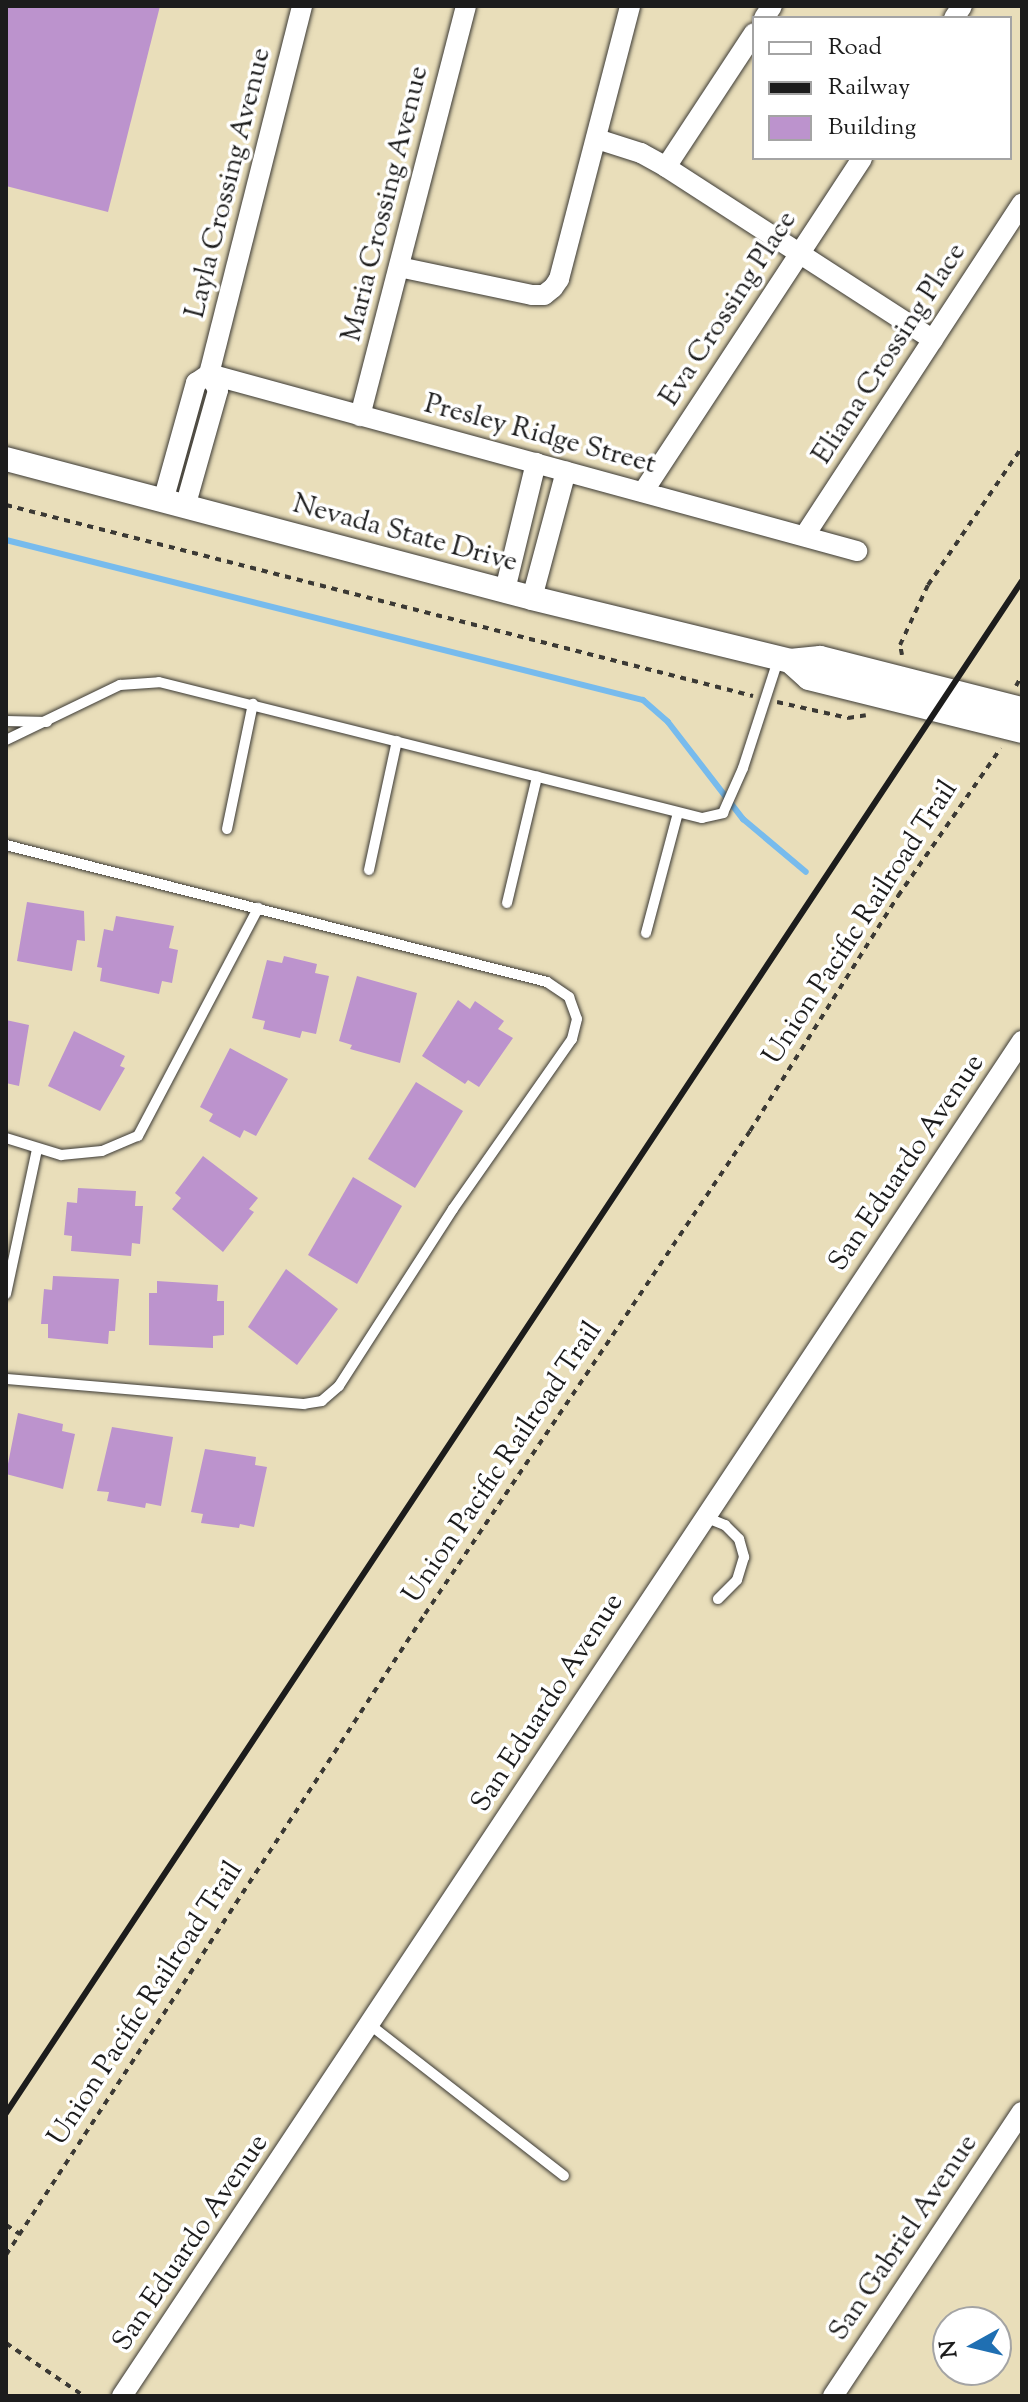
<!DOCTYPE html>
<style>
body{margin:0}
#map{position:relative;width:1028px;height:2402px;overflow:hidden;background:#e9deba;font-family:"Sorts Mill Goudy",serif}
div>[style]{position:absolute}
.stream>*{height:6px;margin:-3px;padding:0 3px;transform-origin:3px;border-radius:3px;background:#77bbed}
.building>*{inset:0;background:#bc93cd}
.path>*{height:4px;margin-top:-2px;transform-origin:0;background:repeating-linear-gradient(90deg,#3b3934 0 6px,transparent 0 12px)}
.roads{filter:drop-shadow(0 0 2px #3b3934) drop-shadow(0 0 2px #3b3934)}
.service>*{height:10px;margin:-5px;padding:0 5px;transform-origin:5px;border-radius:5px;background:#fff}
.minor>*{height:20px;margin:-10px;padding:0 10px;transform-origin:10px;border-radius:10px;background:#fff}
.tertiary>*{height:24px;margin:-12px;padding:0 12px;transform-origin:12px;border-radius:12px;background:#fff}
.rail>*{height:6px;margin:-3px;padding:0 3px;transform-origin:3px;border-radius:3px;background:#1c1c1c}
span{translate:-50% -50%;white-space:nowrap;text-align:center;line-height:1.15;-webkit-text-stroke:7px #fff;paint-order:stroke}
.street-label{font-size:28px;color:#1c1c1c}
.frame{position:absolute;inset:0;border:8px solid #1c1c1c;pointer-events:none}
.legend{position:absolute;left:752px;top:16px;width:260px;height:144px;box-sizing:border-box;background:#fff;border:2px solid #a4a4a4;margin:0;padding:10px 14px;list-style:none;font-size:24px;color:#1c1c1c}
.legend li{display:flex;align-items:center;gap:16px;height:40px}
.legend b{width:40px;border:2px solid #a4a4a4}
.north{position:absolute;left:932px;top:2306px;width:80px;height:80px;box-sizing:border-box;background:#fff;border:2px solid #a4a4a4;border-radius:50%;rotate:262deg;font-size:22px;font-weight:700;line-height:32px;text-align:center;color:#1c1c1c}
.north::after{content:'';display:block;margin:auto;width:28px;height:36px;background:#1f6fb2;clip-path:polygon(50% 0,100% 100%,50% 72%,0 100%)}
</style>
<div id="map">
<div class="stream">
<div style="left:6px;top:540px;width:657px;rotate:14.1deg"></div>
<div style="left:643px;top:700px;width:33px;rotate:41deg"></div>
<div style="left:668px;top:722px;width:123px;rotate:52.3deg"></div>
<div style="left:743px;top:819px;width:82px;rotate:40.1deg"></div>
</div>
<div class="building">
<div style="clip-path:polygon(6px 6px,160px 6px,108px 212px,6px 186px)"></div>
<div style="clip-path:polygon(27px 902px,84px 911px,85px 941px,77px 940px,72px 971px,17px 961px)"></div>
<div style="clip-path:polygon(116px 916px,174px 926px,169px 948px,178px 950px,172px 983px,162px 981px,159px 994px,100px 981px,102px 968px,97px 967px,104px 929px,113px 931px)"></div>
<div style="clip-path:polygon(284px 956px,317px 964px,315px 973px,329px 976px,316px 1034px,302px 1031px,300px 1038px,263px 1029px,265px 1021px,252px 1018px,267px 960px,282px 963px)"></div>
<div style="clip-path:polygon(357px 976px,417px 993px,400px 1063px,350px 1049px,352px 1045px,339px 1041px)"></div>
<div style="clip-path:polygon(458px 1000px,470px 1009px,475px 1001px,504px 1021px,498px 1029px,513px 1038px,479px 1087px,468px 1080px,465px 1084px,422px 1056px)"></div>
<div style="clip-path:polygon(6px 1020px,29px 1025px,19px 1086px,6px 1083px)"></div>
<div style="clip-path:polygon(74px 1031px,125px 1056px,120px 1066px,125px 1068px,100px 1111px,48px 1086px)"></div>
<div style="clip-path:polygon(230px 1048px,288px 1079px,256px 1136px,244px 1130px,240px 1138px,209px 1121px,213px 1114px,200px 1107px)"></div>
<div style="clip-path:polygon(416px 1082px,463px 1111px,415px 1188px,368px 1159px)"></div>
<div style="clip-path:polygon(203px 1156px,258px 1198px,249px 1209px,254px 1212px,223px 1252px,172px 1209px,181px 1198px,175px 1193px)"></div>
<div style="clip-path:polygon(353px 1177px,402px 1206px,357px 1284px,308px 1255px)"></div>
<div style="clip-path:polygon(78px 1188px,136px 1191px,135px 1206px,143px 1206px,140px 1244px,132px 1243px,131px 1256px,71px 1251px,72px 1236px,64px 1235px,67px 1202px,77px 1203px)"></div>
<div style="clip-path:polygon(286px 1269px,338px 1309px,297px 1365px,248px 1327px)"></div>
<div style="clip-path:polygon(53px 1276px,119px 1279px,115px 1331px,109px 1331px,108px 1344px,48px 1338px,48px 1324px,41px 1324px,44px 1289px,52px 1290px)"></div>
<div style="clip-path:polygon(157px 1281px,218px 1285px,217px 1301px,224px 1301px,224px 1335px,213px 1336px,213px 1348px,149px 1345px,149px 1293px,157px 1293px)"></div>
<div style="clip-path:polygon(18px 1413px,63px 1424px,62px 1431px,75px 1434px,63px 1489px,6px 1474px)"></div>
<div style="clip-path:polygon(112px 1427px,173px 1437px,161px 1506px,146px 1503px,145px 1508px,107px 1501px,109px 1492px,97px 1491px)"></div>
<div style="clip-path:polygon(205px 1449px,256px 1457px,255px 1465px,267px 1467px,254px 1527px,240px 1524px,239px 1528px,201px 1523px,203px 1514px,191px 1512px)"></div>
</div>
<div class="path">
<div style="left:6px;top:505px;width:771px;rotate:14.34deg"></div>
<div style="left:902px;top:655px;width:10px;rotate:-101deg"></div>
<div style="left:900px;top:645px;width:66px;rotate:-65deg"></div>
<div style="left:928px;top:585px;width:167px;rotate:-55.7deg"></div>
<div style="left:1016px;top:686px;width:13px;rotate:-61deg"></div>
<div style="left:777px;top:702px;width:73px;rotate:12.7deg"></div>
<div style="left:848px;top:718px;width:18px;rotate:-9deg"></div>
<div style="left:6px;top:2225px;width:17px;rotate:33deg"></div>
<div style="left:6px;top:2255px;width:766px;rotate:-56.83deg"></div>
<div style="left:425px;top:1614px;width:582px;rotate:-56.06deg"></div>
<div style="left:750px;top:1131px;width:278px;rotate:-57.8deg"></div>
<div style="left:898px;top:896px;width:180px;rotate:-55.2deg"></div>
<div style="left:6px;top:2343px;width:94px;rotate:34.2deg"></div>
</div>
<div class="roads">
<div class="service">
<div style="left:6px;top:721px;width:41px;rotate:1.4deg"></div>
<div style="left:6px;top:740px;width:127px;rotate:-25.8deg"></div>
<div style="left:120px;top:685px;width:39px;rotate:-4deg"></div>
<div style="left:159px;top:682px;width:560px;rotate:14.06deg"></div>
<div style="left:702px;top:818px;width:22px;rotate:-13deg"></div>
<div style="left:723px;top:813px;width:49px;rotate:-66deg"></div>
<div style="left:743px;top:768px;width:114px;rotate:-72deg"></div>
<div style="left:227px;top:829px;width:128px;rotate:-78.3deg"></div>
<div style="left:6px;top:845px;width:558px;rotate:14.21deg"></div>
<div style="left:547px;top:982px;width:27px;rotate:34deg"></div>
<div style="left:569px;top:997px;width:23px;rotate:70deg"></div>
<div style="left:577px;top:1019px;width:21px;rotate:104deg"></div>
<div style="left:572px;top:1039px;width:208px;rotate:125deg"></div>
<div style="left:453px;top:1209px;width:211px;rotate:122.8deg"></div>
<div style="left:339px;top:1386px;width:23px;rotate:139deg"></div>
<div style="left:322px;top:1401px;width:18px;rotate:171deg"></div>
<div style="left:304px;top:1404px;width:299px;rotate:-175.2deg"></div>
<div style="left:369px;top:870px;width:132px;rotate:-77.8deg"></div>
<div style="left:507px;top:903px;width:130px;rotate:-76.6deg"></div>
<div style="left:646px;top:933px;width:124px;rotate:-75.1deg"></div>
<div style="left:6px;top:1138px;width:58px;rotate:17.2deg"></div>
<div style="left:61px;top:1155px;width:41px;rotate:-5.6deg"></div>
<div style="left:102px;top:1151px;width:39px;rotate:-23deg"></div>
<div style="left:138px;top:1136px;width:258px;rotate:-62.2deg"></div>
<div style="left:6px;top:1294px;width:148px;rotate:-77.9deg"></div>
<div style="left:705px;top:1517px;width:22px;rotate:22deg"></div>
<div style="left:725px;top:1525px;width:20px;rotate:45deg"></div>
<div style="left:739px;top:1539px;width:19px;rotate:74deg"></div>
<div style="left:744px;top:1557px;width:24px;rotate:107deg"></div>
<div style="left:737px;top:1580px;width:27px;rotate:135deg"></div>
<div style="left:369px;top:2024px;width:247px;rotate:37.9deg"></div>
</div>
<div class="minor">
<div style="left:764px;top:18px;width:14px;rotate:-56deg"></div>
<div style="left:954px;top:18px;width:14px;rotate:-56deg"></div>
<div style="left:597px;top:139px;width:46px;rotate:17.7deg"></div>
<div style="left:641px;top:153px;width:29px;rotate:29deg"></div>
<div style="left:666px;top:167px;width:318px;rotate:32.9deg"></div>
<div style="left:666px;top:167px;width:160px;rotate:-56.7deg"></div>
<div style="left:399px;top:267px;width:136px;rotate:11.9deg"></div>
<div style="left:532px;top:295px;width:12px"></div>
<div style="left:544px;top:295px;width:11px;rotate:-38deg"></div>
<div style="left:553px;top:288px;width:11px;rotate:-56deg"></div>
<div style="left:559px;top:279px;width:282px;rotate:-75.4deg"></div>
<div style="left:209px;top:374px;width:672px;rotate:15.28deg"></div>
<div style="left:360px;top:416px;width:423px;rotate:-75.5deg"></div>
<div style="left:643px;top:492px;width:399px;rotate:-56.7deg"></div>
<div style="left:163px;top:501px;width:123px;rotate:-74.4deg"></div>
<div style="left:196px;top:383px;width:16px;rotate:-35deg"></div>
<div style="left:209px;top:374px;width:380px;rotate:-75.8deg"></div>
<div style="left:185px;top:507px;width:122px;rotate:-74.2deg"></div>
<div style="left:218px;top:390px;width:18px;rotate:-119deg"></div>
<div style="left:805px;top:535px;width:396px;rotate:-56.8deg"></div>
<div style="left:505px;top:590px;width:131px;rotate:-76.3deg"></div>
<div style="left:532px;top:598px;width:131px;rotate:-75deg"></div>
<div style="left:122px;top:2396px;width:1627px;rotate:-56.41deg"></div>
<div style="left:833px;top:2396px;width:341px;rotate:-56.4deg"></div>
</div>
<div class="tertiary">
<div style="left:6px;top:459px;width:544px;rotate:14.8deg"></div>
<div style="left:532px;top:598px;width:266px;rotate:13.7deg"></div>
<div style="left:790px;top:661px;width:30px;rotate:-6deg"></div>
<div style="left:820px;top:658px;width:208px;rotate:14.2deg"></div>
<div style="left:790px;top:661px;width:25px;rotate:42deg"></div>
<div style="left:809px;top:678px;width:219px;rotate:14deg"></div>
</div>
</div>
<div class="rail">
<div style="left:6px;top:2113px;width:1838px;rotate:-56.45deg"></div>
</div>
<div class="street-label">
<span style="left:229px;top:183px;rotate:-76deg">Layla Crossing Avenue</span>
<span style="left:386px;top:204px;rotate:-76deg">Maria Crossing Avenue</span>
<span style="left:729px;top:309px;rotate:-57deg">Eva Crossing Place</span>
<span style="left:890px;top:354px;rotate:-57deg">Eliana Crossing Place</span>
<span style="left:540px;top:435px;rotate:15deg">Presley Ridge Street</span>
<span style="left:405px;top:534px;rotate:15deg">Nevada State Drive</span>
<span style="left:861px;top:923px;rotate:-57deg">Union Pacific Railroad Trail</span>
<span style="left:907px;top:1163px;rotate:-56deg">San Eduardo Avenue</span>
<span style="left:503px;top:1463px;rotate:-56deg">Union Pacific Railroad Trail</span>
<span style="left:548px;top:1703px;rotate:-57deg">San Eduardo Avenue</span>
<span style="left:146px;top:2004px;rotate:-57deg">Union Pacific Railroad Trail</span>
<span style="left:904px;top:2238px;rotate:-56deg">San Gabriel Avenue</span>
<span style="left:191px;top:2243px;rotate:-56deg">San Eduardo Avenue</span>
</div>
<div class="frame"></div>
<ul class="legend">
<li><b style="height:10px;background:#fff"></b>Road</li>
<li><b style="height:10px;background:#1c1c1c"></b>Railway</li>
<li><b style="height:22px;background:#bc93cd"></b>Building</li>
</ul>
<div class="north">N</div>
</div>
